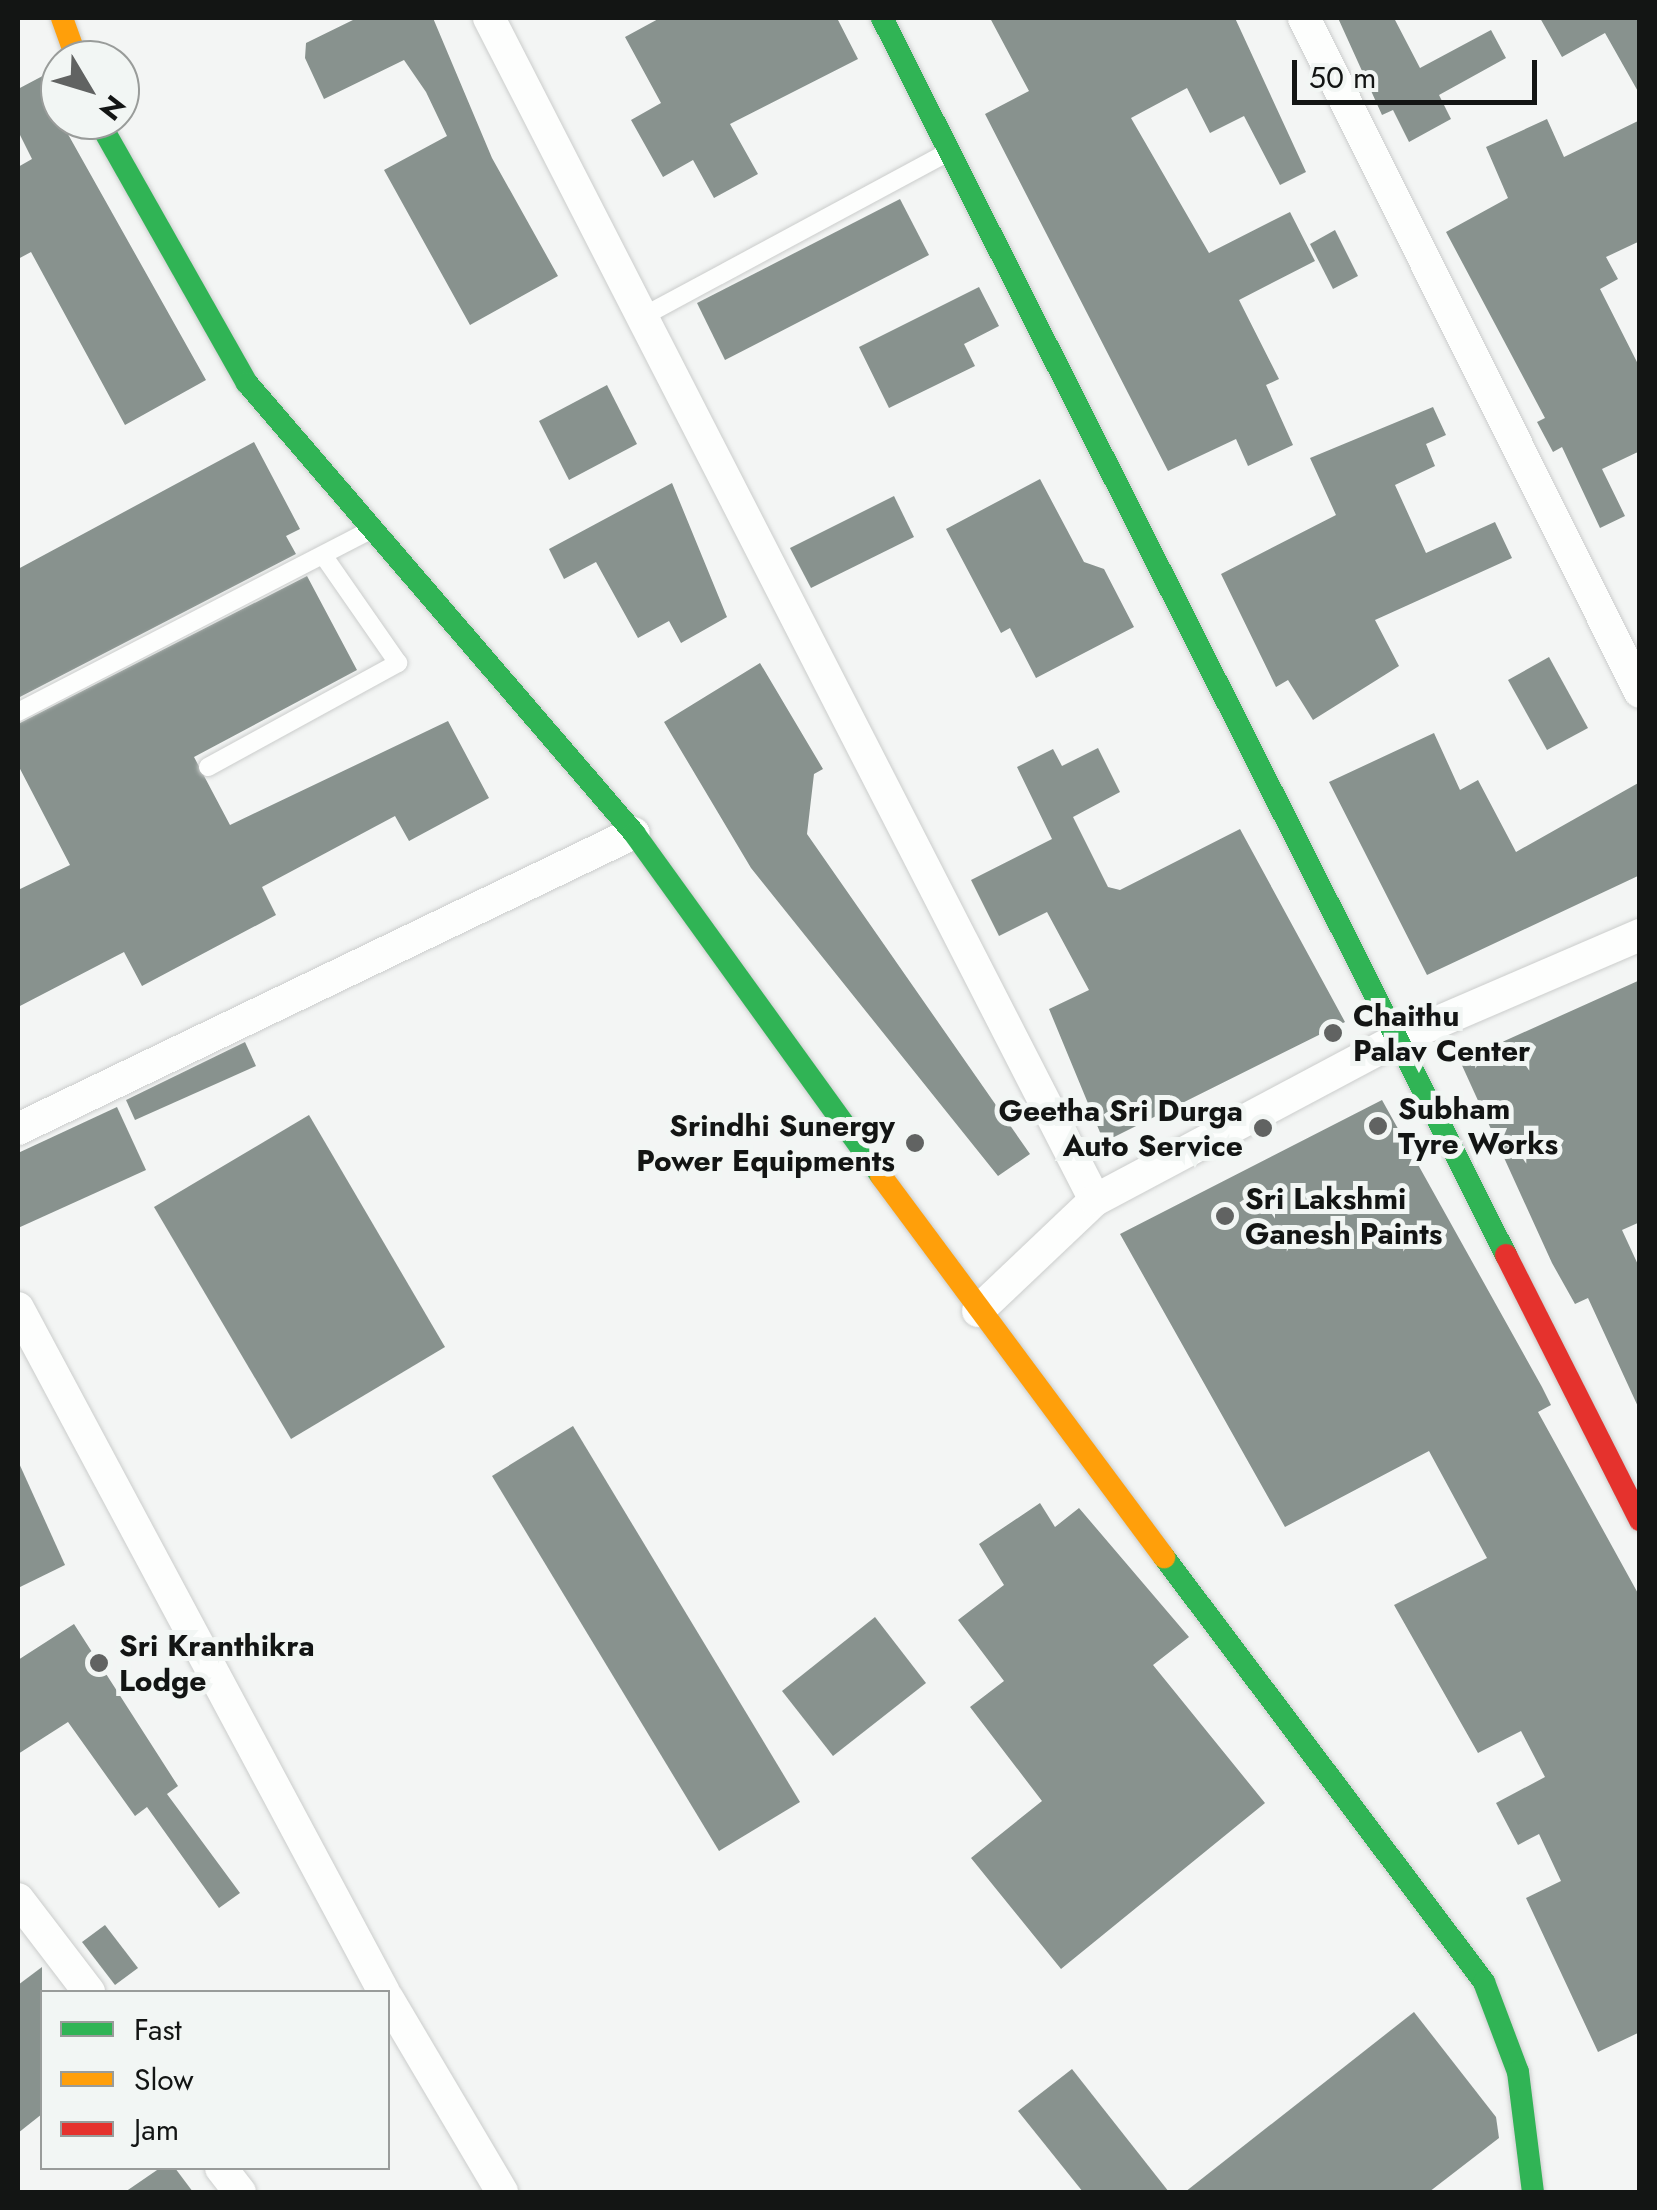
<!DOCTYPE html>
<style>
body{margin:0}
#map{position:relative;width:1657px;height:2210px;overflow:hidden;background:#f3f5f4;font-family:Jost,sans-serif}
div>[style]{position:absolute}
.building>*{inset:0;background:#88928e}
.roads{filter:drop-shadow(0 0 2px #cbcdcc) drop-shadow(0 0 2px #cbcdcc)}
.lane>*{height:18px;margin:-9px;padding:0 9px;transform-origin:9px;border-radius:9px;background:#fdfefd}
.street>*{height:32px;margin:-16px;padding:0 16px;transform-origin:16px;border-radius:16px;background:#fdfefd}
.fast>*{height:22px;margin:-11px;padding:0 11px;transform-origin:11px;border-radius:11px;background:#30b455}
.slow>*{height:22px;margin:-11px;padding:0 11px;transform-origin:11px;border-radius:11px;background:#ff9f0a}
.jam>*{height:22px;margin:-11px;padding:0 11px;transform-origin:11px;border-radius:11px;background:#e5322d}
.dots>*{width:28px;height:28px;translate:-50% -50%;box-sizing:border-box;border:5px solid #f2f6f4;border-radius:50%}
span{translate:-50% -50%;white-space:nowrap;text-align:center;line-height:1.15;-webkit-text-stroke:10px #f2f6f4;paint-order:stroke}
.poi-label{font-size:30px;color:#131514;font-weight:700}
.left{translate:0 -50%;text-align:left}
.right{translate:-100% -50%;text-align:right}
.frame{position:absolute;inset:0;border:20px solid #131514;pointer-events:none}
.legend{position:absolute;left:40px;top:1990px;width:350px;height:180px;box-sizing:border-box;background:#f2f6f4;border:2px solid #999c9a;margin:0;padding:12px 18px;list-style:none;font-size:30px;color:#131514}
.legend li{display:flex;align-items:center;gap:20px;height:50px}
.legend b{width:50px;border:2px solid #999c9a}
.north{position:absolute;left:40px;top:40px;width:100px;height:100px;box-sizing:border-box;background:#f2f6f4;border:2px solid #999c9a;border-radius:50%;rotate:128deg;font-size:28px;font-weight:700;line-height:40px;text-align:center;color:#131514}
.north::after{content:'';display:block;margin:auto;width:35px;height:45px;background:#616362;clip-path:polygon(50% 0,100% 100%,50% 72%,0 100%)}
.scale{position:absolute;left:1292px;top:60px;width:245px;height:45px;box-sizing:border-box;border:5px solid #131514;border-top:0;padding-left:12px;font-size:30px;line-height:35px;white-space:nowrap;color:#131514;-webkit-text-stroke:8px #f2f6f4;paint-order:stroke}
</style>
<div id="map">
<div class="building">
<div style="clip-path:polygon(357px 18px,433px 18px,492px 158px,558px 276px,470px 325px,384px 170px,447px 136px,426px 92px,404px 60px,324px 99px,305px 58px,306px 43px)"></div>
<div style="clip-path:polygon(660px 18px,837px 18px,858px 59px,730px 124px,758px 174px,714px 198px,693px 160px,663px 177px,631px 120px,661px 103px,625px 37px)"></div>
<div style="clip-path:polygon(990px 18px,1235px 18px,1306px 172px,1280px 185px,1244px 116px,1210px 133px,1187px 88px,1131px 118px,1209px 253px,1290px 212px,1315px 261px,1239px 300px,1279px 379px,1266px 385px,1293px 445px,1248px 466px,1236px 439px,1168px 471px,985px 114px,1029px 91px)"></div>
<div style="clip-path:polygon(1338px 18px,1394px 18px,1420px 68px,1491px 30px,1506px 58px,1439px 95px,1451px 119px,1409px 142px,1393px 110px,1382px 115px)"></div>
<div style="clip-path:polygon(1540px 18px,1640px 18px,1640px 95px,1605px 33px,1562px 57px)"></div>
<div style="clip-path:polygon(52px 71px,60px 120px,206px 380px,125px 425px,31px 252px,18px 259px,18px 167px,32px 159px,18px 131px,18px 89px)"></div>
<div style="clip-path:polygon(1547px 119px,1564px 157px,1640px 120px,1640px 241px,1606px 257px,1618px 279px,1600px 289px,1640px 368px,1640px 451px,1602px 469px,1625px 516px,1600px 528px,1562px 447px,1553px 452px,1537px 422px,1545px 418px,1446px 232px,1508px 198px,1486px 147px)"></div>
<div style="clip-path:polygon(900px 199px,929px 255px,725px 360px,697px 303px)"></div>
<div style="clip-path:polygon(1335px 230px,1358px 276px,1333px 289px,1310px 244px)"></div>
<div style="clip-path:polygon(979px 287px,999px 326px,964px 344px,975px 366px,889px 408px,859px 347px)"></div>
<div style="clip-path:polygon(607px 385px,637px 444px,569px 480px,539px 421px)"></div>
<div style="clip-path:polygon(1433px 407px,1446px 435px,1426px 444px,1435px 466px,1395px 485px,1426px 553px,1495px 522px,1512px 558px,1375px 620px,1399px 666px,1313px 720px,1288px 680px,1276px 687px,1221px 574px,1336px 515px,1310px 458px)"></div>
<div style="clip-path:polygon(254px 442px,300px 529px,286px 536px,296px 554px,18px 698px,18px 569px)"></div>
<div style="clip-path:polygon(1040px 479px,1084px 562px,1104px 569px,1134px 627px,1036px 678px,1010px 628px,1001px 633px,946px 529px)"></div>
<div style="clip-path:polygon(672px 483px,727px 617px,681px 643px,669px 621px,638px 638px,596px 562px,564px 579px,549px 549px)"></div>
<div style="clip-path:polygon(894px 496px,914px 537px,811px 588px,790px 548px)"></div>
<div style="clip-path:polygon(307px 576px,357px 670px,194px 757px,230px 825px,448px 721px,489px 798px,409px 841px,395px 816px,262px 887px,276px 915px,142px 986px,124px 952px,18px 1007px,18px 890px,70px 865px,18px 765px,18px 724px)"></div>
<div style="clip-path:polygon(1549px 657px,1588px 728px,1547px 750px,1508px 680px)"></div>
<div style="clip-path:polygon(760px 663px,823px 769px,814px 774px,807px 834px,1030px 1154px,998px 1176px,751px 868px,664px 722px)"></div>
<div style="clip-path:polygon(1434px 733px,1460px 790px,1478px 780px,1516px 852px,1640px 782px,1640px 875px,1427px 975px,1329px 782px)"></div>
<div style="clip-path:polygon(1098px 748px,1120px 792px,1073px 817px,1108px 887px,1120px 890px,1240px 829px,1345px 1022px,1104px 1142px,1049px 1009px,1089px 990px,1047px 912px,999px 936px,971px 880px,1052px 839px,1017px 767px,1053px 749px,1062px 766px)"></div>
<div style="clip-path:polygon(1640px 980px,1640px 1222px,1622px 1230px,1640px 1269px,1640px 1411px,1588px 1298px,1575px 1304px,1552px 1263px,1460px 1061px)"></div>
<div style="clip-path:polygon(245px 1042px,256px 1066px,135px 1120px,126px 1100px)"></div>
<div style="clip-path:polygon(1382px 1100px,1542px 1387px,1551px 1405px,1538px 1412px,1640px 1597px,1640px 2032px,1598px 2052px,1526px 1898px,1561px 1881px,1539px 1834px,1518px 1845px,1496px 1803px,1545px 1777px,1521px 1731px,1478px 1753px,1394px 1605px,1487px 1558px,1429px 1451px,1285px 1527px,1120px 1234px)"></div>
<div style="clip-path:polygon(117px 1107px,146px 1170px,18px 1228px,18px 1153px)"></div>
<div style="clip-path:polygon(309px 1115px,445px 1347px,291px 1439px,154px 1207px)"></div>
<div style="clip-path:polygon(573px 1426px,800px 1802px,719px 1851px,492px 1476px)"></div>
<div style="clip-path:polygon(18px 1461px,65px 1565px,18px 1588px)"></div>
<div style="clip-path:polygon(1040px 1503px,1055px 1527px,1079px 1508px,1189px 1637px,1153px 1665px,1265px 1803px,1061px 1969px,971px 1858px,1042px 1801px,970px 1707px,1004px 1681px,958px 1620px,1004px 1585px,979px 1544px)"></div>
<div style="clip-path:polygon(875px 1617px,926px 1683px,833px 1756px,782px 1691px)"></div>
<div style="clip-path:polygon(74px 1624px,178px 1786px,167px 1794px,240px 1893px,219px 1908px,147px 1807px,135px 1816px,68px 1722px,18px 1754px,18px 1660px)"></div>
<div style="clip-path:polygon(105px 1925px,138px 1968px,115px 1985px,82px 1942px)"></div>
<div style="clip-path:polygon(42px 1967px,42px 2114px,18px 2133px,18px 1985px)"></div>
<div style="clip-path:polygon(1414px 2012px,1496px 2117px,1499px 2138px,1429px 2192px,1185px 2192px)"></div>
<div style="clip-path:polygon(1072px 2069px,1169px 2192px,1083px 2192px,1018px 2111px)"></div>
<div style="clip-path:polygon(160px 2168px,175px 2168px,193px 2192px,125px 2192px)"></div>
</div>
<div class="roads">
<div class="lane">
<div style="left:642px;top:317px;width:349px;rotate:-28.3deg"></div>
<div style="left:18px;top:712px;width:394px;rotate:-27.3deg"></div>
<div style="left:208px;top:767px;width:217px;rotate:-28.7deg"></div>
<div style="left:398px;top:663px;width:131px;rotate:-124.8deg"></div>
</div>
<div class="street">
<div style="left:489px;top:18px;width:1328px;rotate:62.86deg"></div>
<div style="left:1304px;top:18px;width:753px;rotate:63.5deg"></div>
<div style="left:18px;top:1129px;width:683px;rotate:-25.67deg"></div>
<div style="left:18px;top:1308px;width:776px;rotate:61.85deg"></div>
<div style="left:978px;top:1311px;width:161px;rotate:-43.5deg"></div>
<div style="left:1095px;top:1200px;width:341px;rotate:-28deg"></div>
<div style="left:1396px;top:1040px;width:266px;rotate:-23.3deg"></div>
<div style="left:18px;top:1899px;width:117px;rotate:52.6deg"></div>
<div style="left:388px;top:1999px;width:224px;rotate:59.4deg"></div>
<div style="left:221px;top:2168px;width:31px;rotate:52deg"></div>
</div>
<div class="fast">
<div style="left:882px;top:18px;width:1385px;rotate:63.23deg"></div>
<div style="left:98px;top:120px;width:302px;rotate:60.5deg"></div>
<div style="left:247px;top:383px;width:594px;rotate:49.3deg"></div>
<div style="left:634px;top:833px;width:423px;rotate:54.2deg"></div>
<div style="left:1164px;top:1557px;width:532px;rotate:53.02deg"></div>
<div style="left:1484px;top:1982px;width:96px;rotate:69.3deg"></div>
<div style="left:1518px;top:2072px;width:121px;rotate:82.9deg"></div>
</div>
<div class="slow">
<div style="left:62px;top:18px;width:45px;rotate:70.3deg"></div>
<div style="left:881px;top:1176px;width:475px;rotate:53.4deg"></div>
</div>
<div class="jam">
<div style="left:1506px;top:1255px;width:297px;rotate:63.2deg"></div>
</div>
</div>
<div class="dots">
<div style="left:1333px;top:1033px;background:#616362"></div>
<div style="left:1378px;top:1126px;background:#616362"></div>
<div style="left:1263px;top:1128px;background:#616362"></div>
<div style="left:915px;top:1143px;background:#616362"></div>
<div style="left:1225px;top:1216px;background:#616362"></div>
<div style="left:99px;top:1663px;background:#616362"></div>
</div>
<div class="poi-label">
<span class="left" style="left:1353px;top:1033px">Chaithu<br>Palav Center</span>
<span class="left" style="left:1398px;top:1126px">Subham<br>Tyre Works</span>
<span class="right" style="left:1243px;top:1128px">Geetha Sri Durga<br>Auto Service</span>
<span class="right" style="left:895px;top:1143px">Srindhi Sunergy<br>Power Equipments</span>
<span class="left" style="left:1245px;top:1216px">Sri Lakshmi<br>Ganesh Paints</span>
<span class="left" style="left:119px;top:1663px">Sri Kranthikra<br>Lodge</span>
</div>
<div class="frame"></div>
<ul class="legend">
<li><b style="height:12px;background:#30b455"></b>Fast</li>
<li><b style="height:12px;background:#ff9f0a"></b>Slow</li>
<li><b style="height:12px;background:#e5322d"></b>Jam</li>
</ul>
<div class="north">N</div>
<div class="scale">50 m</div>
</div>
